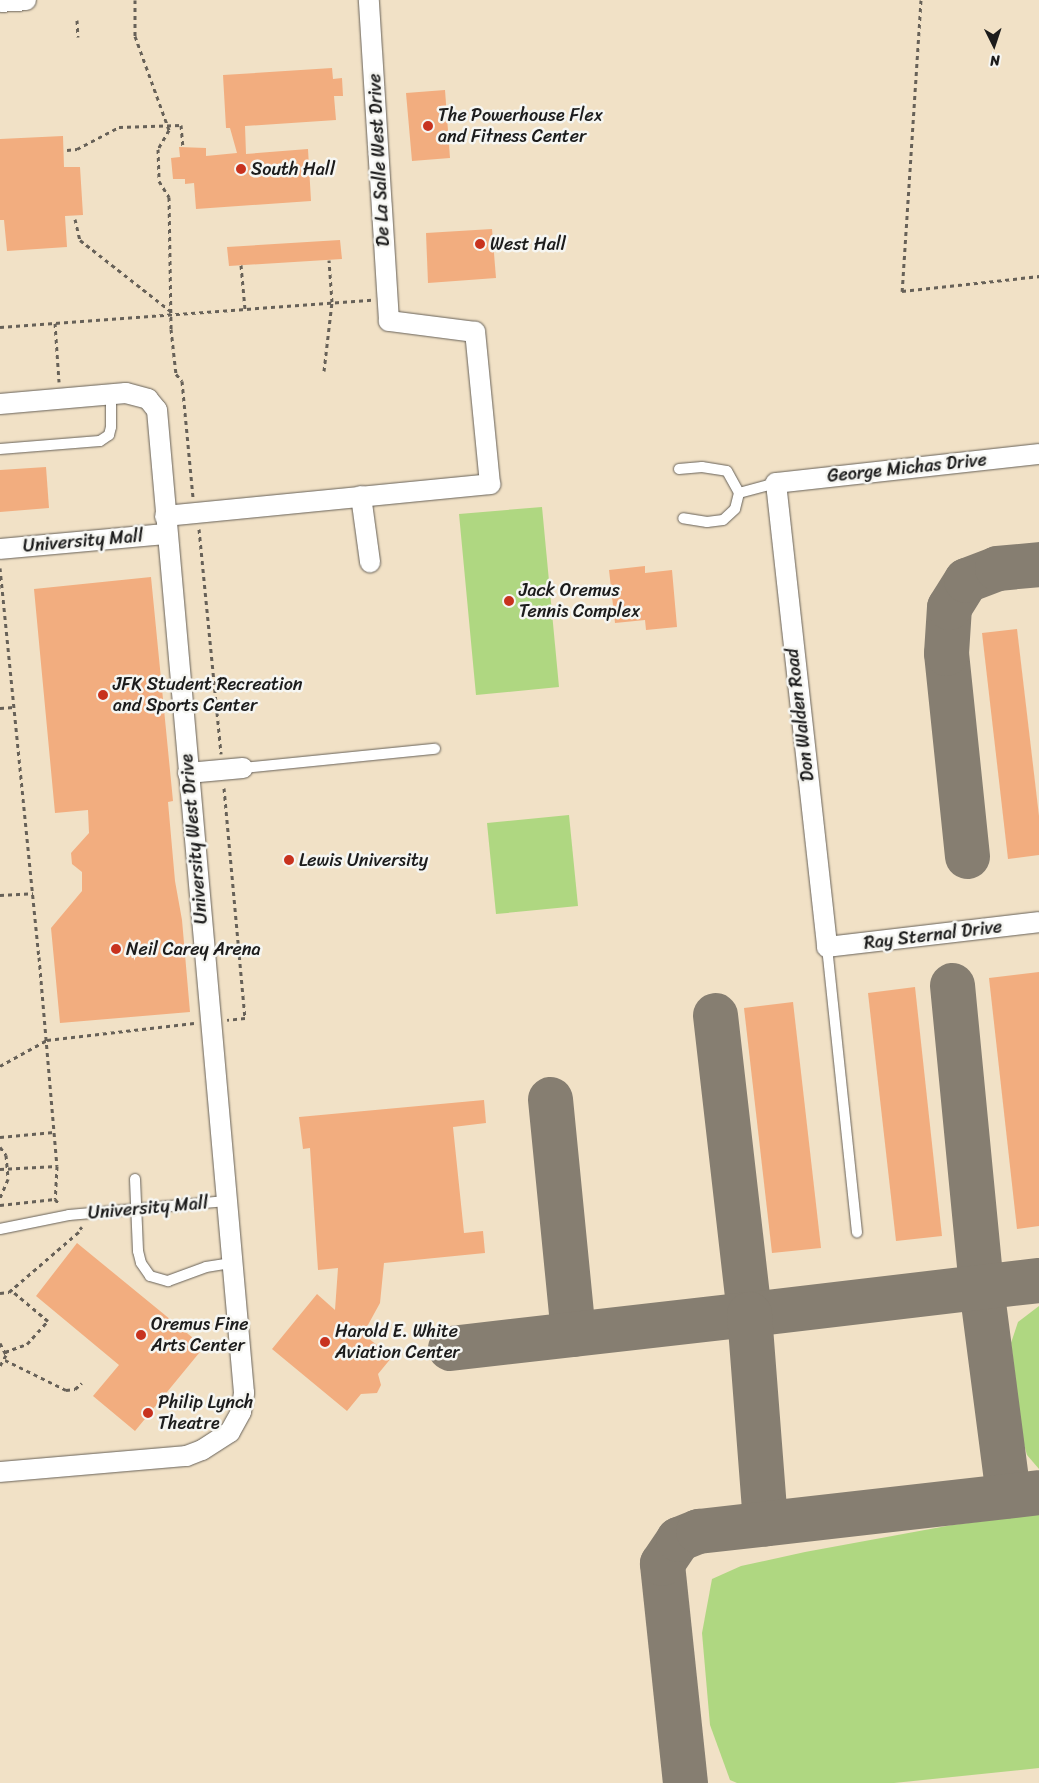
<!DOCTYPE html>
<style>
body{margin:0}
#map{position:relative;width:1039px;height:1783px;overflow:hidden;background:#f1e1c6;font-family:Sriracha,sans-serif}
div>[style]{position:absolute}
.green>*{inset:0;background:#afd781}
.taxiway>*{height:45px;margin:-22.5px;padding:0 22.5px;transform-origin:22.5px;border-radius:22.5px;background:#867e71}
.building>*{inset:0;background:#f2ad7f}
.path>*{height:3px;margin-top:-1.5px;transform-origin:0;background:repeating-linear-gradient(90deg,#676158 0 4px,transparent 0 8px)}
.roads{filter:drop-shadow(0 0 1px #676158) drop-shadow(0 0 1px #676158)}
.lane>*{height:10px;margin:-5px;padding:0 5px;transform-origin:5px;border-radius:5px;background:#fff}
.street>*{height:20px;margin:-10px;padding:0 10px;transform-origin:10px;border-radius:10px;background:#fff}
.dots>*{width:14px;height:14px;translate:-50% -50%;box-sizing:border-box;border:2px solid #f6f6f2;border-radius:50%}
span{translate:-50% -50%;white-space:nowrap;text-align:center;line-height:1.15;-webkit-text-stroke:5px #f6f6f2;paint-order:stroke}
.poi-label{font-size:18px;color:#1c1c1c}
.left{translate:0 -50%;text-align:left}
.street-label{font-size:18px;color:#1c1c1c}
.north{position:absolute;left:969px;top:20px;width:50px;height:50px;-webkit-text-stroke:4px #f6f6f2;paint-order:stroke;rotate:176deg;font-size:14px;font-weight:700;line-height:20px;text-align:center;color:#1c1c1c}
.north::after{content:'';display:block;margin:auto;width:18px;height:22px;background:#1c1c1c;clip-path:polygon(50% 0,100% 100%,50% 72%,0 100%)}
</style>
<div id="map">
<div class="green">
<div style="clip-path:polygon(542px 507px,559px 687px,476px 695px,459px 514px)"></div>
<div style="clip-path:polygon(569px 815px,578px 906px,496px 914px,487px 823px)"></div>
<div style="clip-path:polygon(1039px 1306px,1039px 1469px,1027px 1455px,1023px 1441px,1011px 1343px,1018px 1322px)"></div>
<div style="clip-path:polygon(1039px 1514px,1039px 1768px,894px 1783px,737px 1783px,730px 1780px,710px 1725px,702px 1633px,712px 1579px,741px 1566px,805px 1552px,952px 1525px)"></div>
</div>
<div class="taxiway">
<div style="left:967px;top:856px;width:204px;rotate:-95.9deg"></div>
<div style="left:946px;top:653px;width:46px;rotate:-86.3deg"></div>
<div style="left:949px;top:607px;width:32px;rotate:-58deg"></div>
<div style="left:966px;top:580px;width:33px;rotate:-21deg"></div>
<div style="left:997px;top:568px;width:42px;rotate:-5.4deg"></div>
<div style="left:952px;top:985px;width:303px;rotate:84.5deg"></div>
<div style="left:981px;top:1287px;width:210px;rotate:82.6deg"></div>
<div style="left:715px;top:1015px;width:301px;rotate:83.5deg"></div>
<div style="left:749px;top:1314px;width:292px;rotate:-6.7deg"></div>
<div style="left:550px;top:1099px;width:236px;rotate:84.4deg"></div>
<div style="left:450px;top:1348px;width:301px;rotate:-6.5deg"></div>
<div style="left:749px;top:1314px;width:210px;rotate:85.6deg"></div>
<div style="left:685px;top:1783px;width:221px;rotate:-96deg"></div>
<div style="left:662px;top:1563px;width:29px;rotate:-56deg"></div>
<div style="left:678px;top:1539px;width:22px;rotate:-22deg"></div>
<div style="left:698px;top:1531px;width:343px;rotate:-6.5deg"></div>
</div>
<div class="building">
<div style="clip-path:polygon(332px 68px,333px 79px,342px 78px,343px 96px,334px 96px,336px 120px,245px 126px,246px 154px,308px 149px,311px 201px,196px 209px,194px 183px,185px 184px,185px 179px,173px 179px,171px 158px,180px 157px,179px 147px,206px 148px,206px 156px,237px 153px,230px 128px,226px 128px,223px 75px)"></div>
<div style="clip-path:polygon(445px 90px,450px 158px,412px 161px,406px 93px)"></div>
<div style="clip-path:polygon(63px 136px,64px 167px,80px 167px,83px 215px,65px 216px,67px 247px,7px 251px,4px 220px,0 220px,0 139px)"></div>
<div style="clip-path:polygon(492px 229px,496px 278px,428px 283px,426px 233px)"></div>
<div style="clip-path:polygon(340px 240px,342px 259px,229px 266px,227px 247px)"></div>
<div style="clip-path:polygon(46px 467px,49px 508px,0 512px,0 470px)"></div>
<div style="clip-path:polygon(645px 566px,645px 573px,672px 570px,677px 627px,646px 630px,645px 620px,615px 623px,609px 570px)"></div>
<div style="clip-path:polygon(151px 577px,173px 801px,168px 802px,175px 881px,182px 920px,190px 1012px,60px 1023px,51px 928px,82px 891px,82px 872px,72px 864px,71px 853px,89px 833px,88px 810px,55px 813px,34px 589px)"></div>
<div style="clip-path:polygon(1017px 629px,1039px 816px,1039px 855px,1008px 859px,982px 633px)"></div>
<div style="clip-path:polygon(1039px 972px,1039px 1226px,1017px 1229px,989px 978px)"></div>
<div style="clip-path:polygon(915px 987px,942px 1236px,896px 1241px,868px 993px)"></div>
<div style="clip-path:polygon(793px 1002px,821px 1248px,772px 1253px,744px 1008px)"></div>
<div style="clip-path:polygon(484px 1100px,486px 1123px,453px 1127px,464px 1233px,483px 1231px,485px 1253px,384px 1263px,380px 1303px,363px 1334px,392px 1357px,378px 1374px,381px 1385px,377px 1393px,361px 1394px,347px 1411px,272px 1349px,317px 1294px,335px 1310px,338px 1268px,318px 1270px,310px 1148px,303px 1149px,299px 1117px)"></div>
<div style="clip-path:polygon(77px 1243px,204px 1347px,135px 1431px,93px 1396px,119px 1365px,36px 1296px)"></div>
</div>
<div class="path">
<div style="left:135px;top:0;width:36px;rotate:90deg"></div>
<div style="left:135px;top:36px;width:100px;rotate:70.1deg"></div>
<div style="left:169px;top:130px;width:22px;rotate:120deg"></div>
<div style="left:158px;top:149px;width:32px;rotate:88deg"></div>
<div style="left:159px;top:181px;width:19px;rotate:58deg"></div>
<div style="left:169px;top:197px;width:132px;rotate:89.1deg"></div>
<div style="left:171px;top:329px;width:45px;rotate:83.7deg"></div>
<div style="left:176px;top:374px;width:9px;rotate:49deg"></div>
<div style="left:182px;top:381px;width:117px;rotate:84.6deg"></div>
<div style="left:921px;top:0;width:292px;rotate:93.7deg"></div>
<div style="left:902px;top:291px;width:138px;rotate:-6.2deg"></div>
<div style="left:77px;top:20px;width:17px;rotate:87deg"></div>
<div style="left:67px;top:150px;width:10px;rotate:-6deg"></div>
<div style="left:77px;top:149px;width:47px;rotate:-27.6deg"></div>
<div style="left:119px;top:127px;width:62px;rotate:-1.8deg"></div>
<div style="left:181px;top:125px;width:22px;rotate:85deg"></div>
<div style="left:75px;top:219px;width:22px;rotate:77deg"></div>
<div style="left:80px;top:240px;width:118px;rotate:38.1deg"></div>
<div style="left:241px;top:265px;width:44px;rotate:84.8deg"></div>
<div style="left:55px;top:323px;width:59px;rotate:86.1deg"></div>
<div style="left:0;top:327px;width:373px;rotate:-4.2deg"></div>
<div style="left:324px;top:371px;width:69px;rotate:-83.4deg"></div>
<div style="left:332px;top:302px;width:42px;rotate:-94.1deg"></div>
<div style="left:199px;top:529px;width:226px;rotate:84.4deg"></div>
<div style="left:0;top:568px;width:391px;rotate:84.3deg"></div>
<div style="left:39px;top:957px;width:210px;rotate:85.1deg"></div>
<div style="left:57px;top:1166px;width:33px;rotate:93deg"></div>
<div style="left:55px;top:1199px;width:6px;rotate:51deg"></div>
<div style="left:0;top:708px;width:14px;rotate:-4deg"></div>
<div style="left:224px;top:788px;width:231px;rotate:84.8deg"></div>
<div style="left:245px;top:1018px;width:18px;rotate:174deg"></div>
<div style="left:0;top:895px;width:33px;rotate:-3deg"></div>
<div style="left:0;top:1066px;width:54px;rotate:-29deg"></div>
<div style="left:47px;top:1040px;width:148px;rotate:-6.6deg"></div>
<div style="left:0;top:1137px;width:54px;rotate:-5.3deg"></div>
<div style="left:0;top:1147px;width:10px;rotate:53deg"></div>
<div style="left:6px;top:1155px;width:24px;rotate:85deg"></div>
<div style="left:8px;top:1179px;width:21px;rotate:113deg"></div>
<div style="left:0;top:1169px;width:57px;rotate:-3deg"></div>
<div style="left:0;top:1205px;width:55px;rotate:-6.2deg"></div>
<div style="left:0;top:1293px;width:9px;rotate:-6deg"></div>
<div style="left:9px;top:1292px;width:96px;rotate:-40.8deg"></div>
<div style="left:82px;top:1229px;width:3px;rotate:-135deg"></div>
<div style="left:0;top:1343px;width:13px;rotate:63deg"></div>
<div style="left:6px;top:1355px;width:13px;rotate:119deg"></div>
<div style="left:5px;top:1352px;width:23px;rotate:-20deg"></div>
<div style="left:27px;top:1344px;width:31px;rotate:-48deg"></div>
<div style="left:48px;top:1321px;width:48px;rotate:-140deg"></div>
<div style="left:5px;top:1360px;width:68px;rotate:26.2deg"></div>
<div style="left:66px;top:1390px;width:9px;rotate:-6deg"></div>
<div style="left:75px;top:1389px;width:9px;rotate:-41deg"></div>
</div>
<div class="roads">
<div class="lane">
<div style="left:0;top:449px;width:100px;rotate:-4.6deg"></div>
<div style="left:100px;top:441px;width:11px;rotate:-34deg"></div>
<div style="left:109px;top:435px;width:8px;rotate:-76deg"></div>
<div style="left:111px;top:427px;width:33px;rotate:-90deg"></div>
<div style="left:679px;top:469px;width:23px;rotate:-5deg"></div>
<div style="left:702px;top:467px;width:25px;rotate:9deg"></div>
<div style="left:727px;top:471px;width:25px;rotate:61deg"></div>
<div style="left:739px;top:493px;width:16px;rotate:104deg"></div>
<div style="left:735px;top:509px;width:16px;rotate:137deg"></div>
<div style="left:723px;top:520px;width:16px;rotate:173deg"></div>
<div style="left:707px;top:522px;width:24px;rotate:-171deg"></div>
<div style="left:739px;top:493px;width:38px;rotate:-15deg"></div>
<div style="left:243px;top:768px;width:193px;rotate:-5.7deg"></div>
<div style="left:827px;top:947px;width:287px;rotate:84deg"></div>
<div style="left:135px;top:1179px;width:72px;rotate:87.6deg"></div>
<div style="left:138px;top:1251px;width:12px;rotate:76deg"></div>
<div style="left:141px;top:1263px;width:16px;rotate:55deg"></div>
<div style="left:150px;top:1276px;width:19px;rotate:16deg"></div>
<div style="left:168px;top:1281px;width:40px;rotate:-20.2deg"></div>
<div style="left:206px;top:1267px;width:26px;rotate:-9deg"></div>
<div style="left:0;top:1229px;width:70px;rotate:-11.5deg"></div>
<div style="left:69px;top:1215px;width:158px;rotate:-5.1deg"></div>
</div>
<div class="street">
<div style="left:0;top:2px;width:26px;rotate:-4deg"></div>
<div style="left:0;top:404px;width:126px;rotate:-5deg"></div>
<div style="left:126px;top:393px;width:23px;rotate:15deg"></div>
<div style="left:148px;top:399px;width:14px;rotate:51deg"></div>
<div style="left:157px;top:410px;width:987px;rotate:84.94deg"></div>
<div style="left:244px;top:1393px;width:19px;rotate:99deg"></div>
<div style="left:241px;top:1412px;width:23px;rotate:119deg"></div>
<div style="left:230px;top:1432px;width:33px;rotate:147deg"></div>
<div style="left:202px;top:1450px;width:17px;rotate:159deg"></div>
<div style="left:186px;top:1456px;width:187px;rotate:175.1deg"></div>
<div style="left:1039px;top:454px;width:265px;rotate:173.7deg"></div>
<div style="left:776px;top:483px;width:467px;rotate:83.7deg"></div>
<div style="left:827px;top:947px;width:213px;rotate:-6.7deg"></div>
<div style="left:361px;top:496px;width:67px;rotate:82.2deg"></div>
<div style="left:165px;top:516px;width:327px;rotate:-5.6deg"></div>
<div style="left:490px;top:484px;width:153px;rotate:-95.6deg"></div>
<div style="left:475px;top:332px;width:87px;rotate:-172.7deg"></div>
<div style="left:389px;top:321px;width:322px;rotate:-93.6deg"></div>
<div style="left:0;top:549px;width:167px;rotate:-5.2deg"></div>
<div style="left:188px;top:773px;width:55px;rotate:-5.2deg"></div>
</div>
</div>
<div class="dots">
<div style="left:428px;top:126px;background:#c8321e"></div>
<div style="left:241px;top:169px;background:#c8321e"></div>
<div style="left:480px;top:244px;background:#c8321e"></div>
<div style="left:509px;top:601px;background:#c8321e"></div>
<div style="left:103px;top:695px;background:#c8321e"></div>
<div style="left:289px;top:860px;background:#c8321e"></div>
<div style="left:116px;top:949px;background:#c8321e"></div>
<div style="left:141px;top:1335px;background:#c8321e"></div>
<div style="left:325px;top:1342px;background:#c8321e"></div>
<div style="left:148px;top:1413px;background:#c8321e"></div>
</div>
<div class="poi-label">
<span class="left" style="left:438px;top:126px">The Powerhouse Flex<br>and Fitness Center</span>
<span class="left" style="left:251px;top:169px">South Hall</span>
<span class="left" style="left:490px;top:244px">West Hall</span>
<span class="left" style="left:519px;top:601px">Jack Oremus<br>Tennis Complex</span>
<span class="left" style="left:113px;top:695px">JFK Student Recreation<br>and Sports Center</span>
<span class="left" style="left:299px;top:860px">Lewis University</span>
<span class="left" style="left:126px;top:949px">Neil Carey Arena</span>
<span class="left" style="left:151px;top:1335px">Oremus Fine<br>Arts Center</span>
<span class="left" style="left:335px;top:1342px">Harold E. White<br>Aviation Center</span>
<span class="left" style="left:158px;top:1413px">Philip Lynch<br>Theatre</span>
</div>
<div class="street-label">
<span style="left:379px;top:160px;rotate:-93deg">De La Salle West Drive</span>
<span style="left:907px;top:468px;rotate:-6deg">George Michas Drive</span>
<span style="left:83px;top:541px;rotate:-5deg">University Mall</span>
<span style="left:800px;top:715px;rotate:-97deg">Don Walden Road</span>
<span style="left:194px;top:839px;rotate:-95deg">University West Drive</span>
<span style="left:933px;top:935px;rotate:-7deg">Ray Sternal Drive</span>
<span style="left:148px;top:1208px;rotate:-5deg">University Mall</span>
</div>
<div class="north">N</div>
</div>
